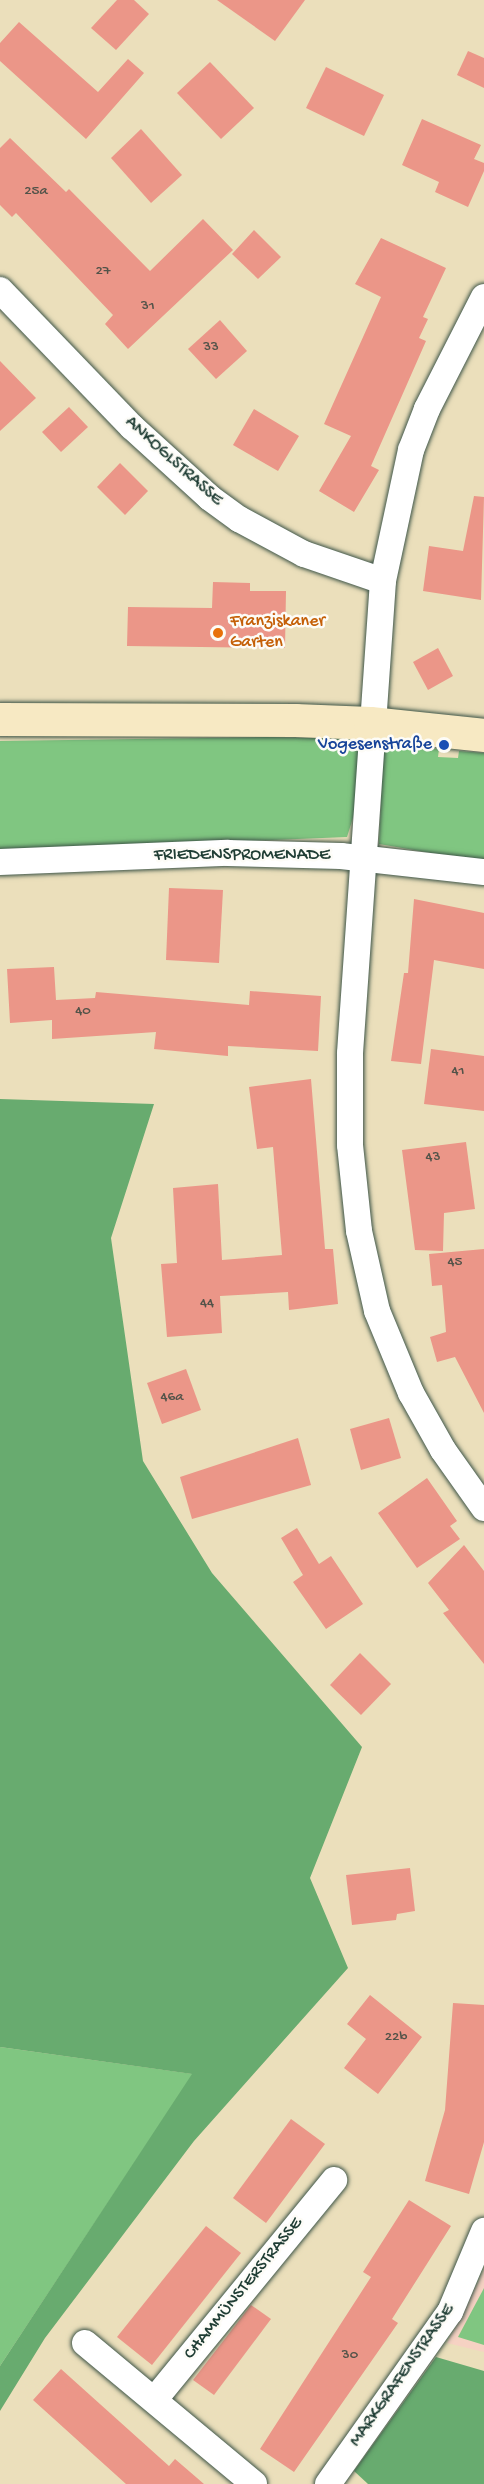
<!DOCTYPE html>
<meta charset="utf-8">
<style>
body{margin:0}
#map{position:relative;width:484px;height:2484px;overflow:hidden;background:#ebdfbb;font-family:"Gochi Hand",sans-serif}
div>[style]{position:absolute}
.built>*{inset:0;background:#f6d2c3}
.green>*{inset:0;background:#80c681}
.forest>*{inset:0;background:#68ab6f}
.building>*{inset:0;background:#eb9688}
.roads{filter:drop-shadow(0 0 2px #3e5548) drop-shadow(0 0 2px #3e5548)}
.street>*{height:26px;margin:-13px;padding:0 13px;transform-origin:13px;border-radius:13px;background:#fff}
.secondary>*{height:33px;margin:-16.5px;padding:0 16.5px;transform-origin:16.5px;border-radius:16.5px;background:#f7e9c3}
.dots>*{width:16px;height:16px;translate:-50% -50%;box-sizing:border-box;border:3px solid #fdfcf7;border-radius:50%}
span{translate:-50% -50%;white-space:nowrap;text-align:center;line-height:1.15;-webkit-text-stroke:5px #fdfcf7;paint-order:stroke}
.number-label{font-size:15px;color:#525349}
.number-label span{-webkit-text-stroke-width:0}
.street-label{font-size:18px;color:#1f3d34}
.food-label{font-size:18px;color:#c56008}
.left{translate:0 -50%;text-align:left}
.transit-label{font-size:18px;color:#164399}
.right{translate:-100% -50%;text-align:right}
</style>
<div id="map">
<div class="built">
<div style="clip-path:polygon(484px 2270px,484px 2352px,447px 2343px)"></div>
</div>
<div class="green">
<div style="clip-path:polygon(266px 737px,362px 739px,356px 808px,347px 837px,0 851px,0 741px)"></div>
<div style="clip-path:polygon(384px 737px,429px 743px,429px 748px,439px 749px,438px 757px,458px 758px,459px 751px,484px 753px,484px 862px,379px 844px)"></div>
<div style="clip-path:polygon(0 2047px,193px 2074px,0 2366px)"></div>
<div style="clip-path:polygon(484px 2288px,484px 2345px,458px 2337px)"></div>
</div>
<div class="forest">
<div style="clip-path:polygon(0 1099px,154px 1104px,111px 1238px,143px 1461px,212px 1573px,362px 1747px,310px 1878px,348px 1968px,194px 2141px,45px 2338px,0 2411px,0 2366px,192px 2074px,0 2047px)"></div>
<div style="clip-path:polygon(436px 2357px,484px 2371px,484px 2484px,368px 2484px,354px 2471px)"></div>
</div>
<div class="building">
<div style="clip-path:polygon(117px 0,134px 0,149px 14px,116px 50px,91px 28px)"></div>
<div style="clip-path:polygon(217px 0,305px 0,275px 41px)"></div>
<div style="clip-path:polygon(19px 22px,98px 92px,128px 59px,144px 73px,86px 139px,0 61px,0 43px)"></div>
<div style="clip-path:polygon(468px 51px,484px 58px,484px 88px,457px 75px)"></div>
<div style="clip-path:polygon(210px 62px,254px 108px,221px 139px,177px 93px)"></div>
<div style="clip-path:polygon(326px 67px,384px 95px,364px 136px,306px 108px)"></div>
<div style="clip-path:polygon(422px 119px,481px 145px,474px 159px,484px 163px,484px 171px,468px 207px,435px 192px,439px 182px,402px 165px)"></div>
<div style="clip-path:polygon(141px 129px,182px 175px,151px 203px,111px 158px)"></div>
<div style="clip-path:polygon(10px 138px,66px 192px,69px 189px,150px 271px,203px 219px,233px 250px,128px 349px,105px 324px,113px 315px,16px 213px,12px 217px,0 205px,0 148px)"></div>
<div style="clip-path:polygon(254px 230px,281px 257px,258px 279px,232px 254px)"></div>
<div style="clip-path:polygon(381px 238px,446px 268px,423px 317px,428px 319px,419px 338px,426px 341px,371px 466px,379px 470px,354px 512px,319px 491px,351px 436px,324px 424px,381px 297px,355px 284px)"></div>
<div style="clip-path:polygon(220px 320px,247px 351px,216px 379px,188px 349px)"></div>
<div style="clip-path:polygon(0 361px,36px 398px,0 431px)"></div>
<div style="clip-path:polygon(69px 407px,88px 427px,61px 452px,42px 432px)"></div>
<div style="clip-path:polygon(254px 409px,299px 436px,278px 471px,233px 445px)"></div>
<div style="clip-path:polygon(120px 463px,148px 491px,125px 515px,97px 487px)"></div>
<div style="clip-path:polygon(474px 496px,484px 497px,481px 600px,423px 591px,429px 546px,463px 551px)"></div>
<div style="clip-path:polygon(213px 582px,250px 583px,250px 591px,286px 591px,285px 648px,127px 646px,128px 607px,212px 608px)"></div>
<div style="clip-path:polygon(438px 648px,453px 676px,428px 690px,413px 662px)"></div>
<div style="clip-path:polygon(169px 888px,223px 890px,219px 963px,166px 960px)"></div>
<div style="clip-path:polygon(414px 899px,484px 913px,484px 969px,434px 960px,421px 1064px,391px 1061px,404px 973px,408px 973px)"></div>
<div style="clip-path:polygon(54px 967px,56px 1000px,95px 998px,96px 992px,249px 1005px,250px 991px,321px 996px,318px 1051px,228px 1046px,228px 1056px,154px 1049px,156px 1032px,52px 1039px,52px 1020px,10px 1023px,7px 969px)"></div>
<div style="clip-path:polygon(431px 1049px,484px 1056px,484px 1111px,424px 1104px)"></div>
<div style="clip-path:polygon(311px 1079px,325px 1249px,333px 1249px,338px 1304px,289px 1310px,288px 1292px,220px 1296px,222px 1333px,167px 1337px,161px 1264px,177px 1263px,173px 1188px,218px 1184px,222px 1260px,282px 1255px,273px 1147px,257px 1149px,249px 1087px)"></div>
<div style="clip-path:polygon(466px 1142px,475px 1209px,444px 1213px,443px 1251px,415px 1250px,402px 1150px)"></div>
<div style="clip-path:polygon(484px 1249px,484px 1413px,455px 1357px,437px 1362px,430px 1337px,446px 1332px,442px 1285px,432px 1286px,429px 1254px)"></div>
<div style="clip-path:polygon(186px 1369px,201px 1410px,162px 1424px,147px 1383px)"></div>
<div style="clip-path:polygon(389px 1418px,401px 1458px,361px 1470px,350px 1429px)"></div>
<div style="clip-path:polygon(298px 1438px,311px 1485px,192px 1519px,180px 1477px)"></div>
<div style="clip-path:polygon(427px 1478px,457px 1521px,450px 1526px,460px 1539px,417px 1568px,378px 1513px)"></div>
<div style="clip-path:polygon(297px 1528px,319px 1564px,331px 1556px,363px 1604px,326px 1629px,293px 1582px,303px 1575px,281px 1538px)"></div>
<div style="clip-path:polygon(464px 1545px,484px 1571px,484px 1664px,443px 1613px,449px 1610px,428px 1583px)"></div>
<div style="clip-path:polygon(360px 1653px,391px 1684px,361px 1715px,330px 1685px)"></div>
<div style="clip-path:polygon(410px 1868px,415px 1911px,397px 1914px,396px 1920px,352px 1925px,346px 1875px)"></div>
<div style="clip-path:polygon(370px 1995px,422px 2037px,378px 2094px,344px 2068px,366px 2039px,347px 2024px)"></div>
<div style="clip-path:polygon(453px 2003px,484px 2005px,484px 2142px,469px 2194px,425px 2181px,445px 2110px)"></div>
<div style="clip-path:polygon(291px 2119px,325px 2144px,266px 2223px,233px 2198px)"></div>
<div style="clip-path:polygon(409px 2200px,451px 2226px,392px 2319px,398px 2323px,294px 2472px,260px 2449px,371px 2277px,363px 2272px)"></div>
<div style="clip-path:polygon(206px 2226px,241px 2253px,152px 2365px,117px 2337px)"></div>
<div style="clip-path:polygon(251px 2305px,271px 2319px,214px 2395px,193px 2380px)"></div>
<div style="clip-path:polygon(61px 2369px,169px 2466px,175px 2459px,204px 2484px,126px 2484px,33px 2400px)"></div>
</div>
<div class="roads">
<div class="street">
<div style="left:0;top:290px;width:190px;rotate:46.1deg"></div>
<div style="left:132px;top:427px;width:105px;rotate:42.3deg"></div>
<div style="left:210px;top:498px;width:36px;rotate:36deg"></div>
<div style="left:239px;top:519px;width:74px;rotate:28.3deg"></div>
<div style="left:304px;top:554px;width:83px;rotate:18.9deg"></div>
<div style="left:484px;top:297px;width:126px;rotate:117deg"></div>
<div style="left:427px;top:409px;width:44px;rotate:111.3deg"></div>
<div style="left:411px;top:450px;width:134px;rotate:102.1deg"></div>
<div style="left:383px;top:581px;width:474px;rotate:94deg"></div>
<div style="left:350px;top:1054px;width:91px;rotate:90deg"></div>
<div style="left:350px;top:1145px;width:86px;rotate:84deg"></div>
<div style="left:359px;top:1231px;width:82px;rotate:77.3deg"></div>
<div style="left:377px;top:1311px;width:89px;rotate:67.5deg"></div>
<div style="left:411px;top:1393px;width:65px;rotate:60.7deg"></div>
<div style="left:443px;top:1450px;width:71px;rotate:54.7deg"></div>
<div style="left:0;top:862px;width:228px;rotate:-2.3deg"></div>
<div style="left:228px;top:853px;width:113px;rotate:1.5deg"></div>
<div style="left:341px;top:856px;width:144px;rotate:6.4deg"></div>
<div style="left:85px;top:2343px;width:220px;rotate:39.8deg"></div>
<div style="left:155px;top:2399px;width:283px;rotate:-50.7deg"></div>
<div style="left:328px;top:2484px;width:211px;rotate:-54.7deg"></div>
<div style="left:450px;top:2312px;width:88px;rotate:-67.2deg"></div>
</div>
<div class="secondary">
<div style="left:0;top:719px;width:295px;rotate:0.2deg"></div>
<div style="left:295px;top:720px;width:75px;rotate:2.3deg"></div>
<div style="left:370px;top:723px;width:115px;rotate:6deg"></div>
</div>
</div>
<div class="dots">
<div style="left:218px;top:633px;background:#e8710a"></div>
<div style="left:444px;top:745px;background:#1a4fb4"></div>
</div>
<div class="number-label">
<span style="left:36px;top:192px">25a</span>
<span style="left:103px;top:272px">27</span>
<span style="left:148px;top:307px">31</span>
<span style="left:211px;top:348px">33</span>
<span style="left:83px;top:1012px">40</span>
<span style="left:458px;top:1072px">41</span>
<span style="left:433px;top:1158px">43</span>
<span style="left:455px;top:1263px">45</span>
<span style="left:207px;top:1304px">44</span>
<span style="left:172px;top:1398px">46a</span>
<span style="left:396px;top:2038px">22b</span>
<span style="left:350px;top:2356px">30</span>
</div>
<div class="street-label">
<span style="left:173px;top:462px;rotate:42deg">ANKOGLSTRASSE</span>
<span style="left:242px;top:856px">FRIEDENSPROMENADE</span>
<span style="left:244px;top:2289px;rotate:-51deg">CHAMMÜNSTERSTRASSE</span>
<span style="left:403px;top:2376px;rotate:-55deg">MARKGRAFENSTRASSE</span>
</div>
<div class="food-label">
<span class="left" style="left:230px;top:633px">Franziskaner<br>Garten</span>
</div>
<div class="transit-label">
<span class="right" style="left:432px;top:745px">Vogesenstraße</span>
</div>
</div>
